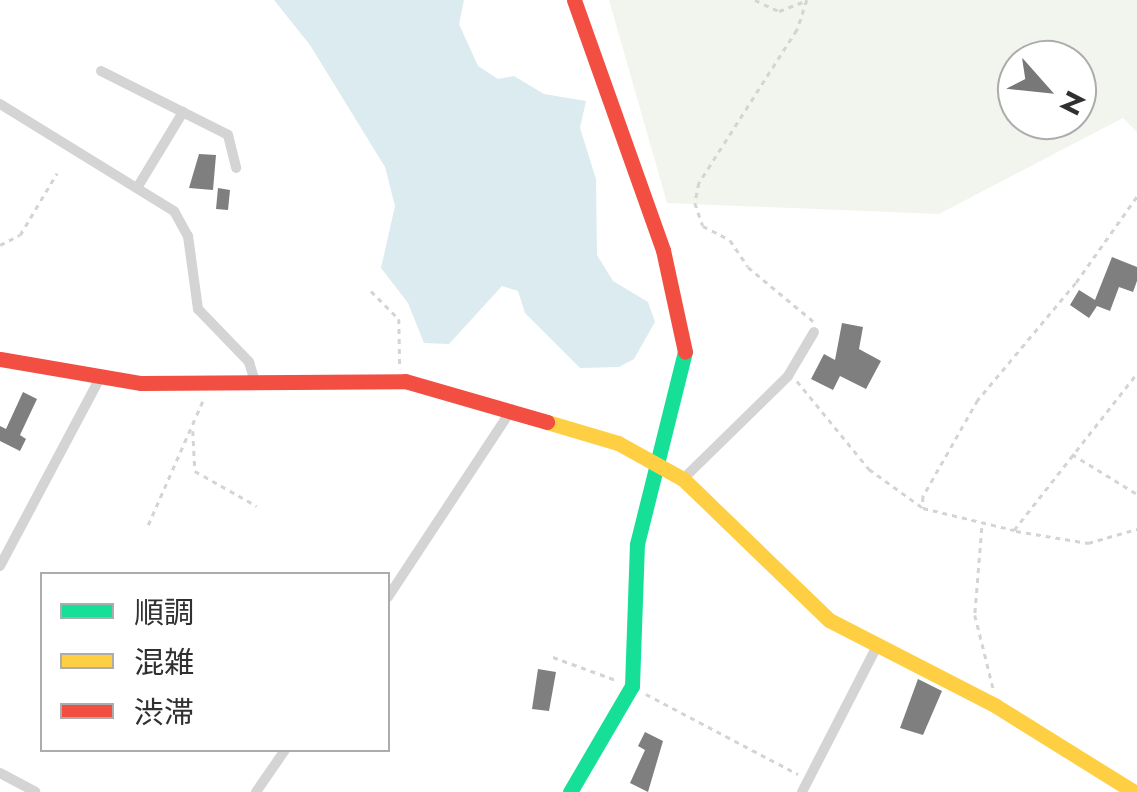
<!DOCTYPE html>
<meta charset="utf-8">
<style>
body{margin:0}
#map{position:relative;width:1137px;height:792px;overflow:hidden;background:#fff;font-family:Jost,"Noto Sans JP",sans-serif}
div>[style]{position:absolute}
.green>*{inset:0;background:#f2f5ed}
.water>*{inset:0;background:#dcebf0}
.building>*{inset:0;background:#7f7f7f}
.path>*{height:2.5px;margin-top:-1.25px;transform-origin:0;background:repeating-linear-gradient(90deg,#d4d4d4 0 5px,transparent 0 10px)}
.street>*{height:10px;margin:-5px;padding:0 5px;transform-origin:5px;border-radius:5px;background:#d4d4d4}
.fast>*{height:15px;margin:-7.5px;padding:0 7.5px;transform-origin:7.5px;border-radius:7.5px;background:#16e098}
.slow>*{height:15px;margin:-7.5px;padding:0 7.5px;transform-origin:7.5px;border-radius:7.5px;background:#ffcf43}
.jam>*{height:15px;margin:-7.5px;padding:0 7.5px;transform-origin:7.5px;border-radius:7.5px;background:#f24e42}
span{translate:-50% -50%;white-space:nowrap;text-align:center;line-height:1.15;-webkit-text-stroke:10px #fff;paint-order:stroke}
.legend{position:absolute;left:40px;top:572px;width:350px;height:180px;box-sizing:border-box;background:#fff;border:2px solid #acacac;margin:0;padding:12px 18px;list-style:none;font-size:30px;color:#303030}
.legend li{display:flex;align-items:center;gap:20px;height:50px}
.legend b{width:50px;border:2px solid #acacac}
.north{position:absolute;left:997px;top:40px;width:100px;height:100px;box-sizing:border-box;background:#fff;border:2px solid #acacac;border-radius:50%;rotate:117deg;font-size:28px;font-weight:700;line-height:40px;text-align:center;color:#303030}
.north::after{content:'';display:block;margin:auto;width:35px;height:45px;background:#787878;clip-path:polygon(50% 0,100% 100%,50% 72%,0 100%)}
</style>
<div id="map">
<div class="green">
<div style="clip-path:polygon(evenodd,609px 0,1137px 0,1137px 132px,1123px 118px,939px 214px,667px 203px,609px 0,1017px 60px,1077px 60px,1077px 120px,1017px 120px,1017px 60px)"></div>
</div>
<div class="water">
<div style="clip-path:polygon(274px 0,464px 0,459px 24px,478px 66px,498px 79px,514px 76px,544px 94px,586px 101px,580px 128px,596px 179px,597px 255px,613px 281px,648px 302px,655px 322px,634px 359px,619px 367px,580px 368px,525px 313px,518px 291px,502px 286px,449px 344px,424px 343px,408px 303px,381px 268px,395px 206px,385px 167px,310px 45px)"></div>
</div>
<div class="building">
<div style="clip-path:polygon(199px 154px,216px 155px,213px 190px,189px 188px)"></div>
<div style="clip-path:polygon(218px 188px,230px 190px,228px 210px,216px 209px)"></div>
<div style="clip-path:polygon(1112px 257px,1137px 267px,1137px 281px,1133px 292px,1119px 287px,1110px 311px,1097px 306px,1089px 318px,1070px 305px,1079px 290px,1095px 300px)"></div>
<div style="clip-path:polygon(842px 323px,863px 327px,859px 349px,881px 361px,866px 389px,840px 376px,833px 390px,811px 379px,824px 354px,835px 360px)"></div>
<div style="clip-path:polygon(23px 392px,37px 399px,20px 435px,26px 439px,20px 451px,0 441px,0 426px,6px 429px)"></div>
<div style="clip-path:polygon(538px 669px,556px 672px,549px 711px,532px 709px)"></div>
<div style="clip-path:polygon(918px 679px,942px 691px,923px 735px,900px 728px)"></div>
<div style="clip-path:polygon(645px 732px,663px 741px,648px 792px,630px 783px,645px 750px,638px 746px)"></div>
</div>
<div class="path">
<div style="left:755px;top:0;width:26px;rotate:25deg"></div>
<div style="left:779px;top:11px;width:30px;rotate:-21deg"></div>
<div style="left:807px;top:0;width:32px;rotate:108deg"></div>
<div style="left:797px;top:30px;width:182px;rotate:122.6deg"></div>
<div style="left:699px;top:183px;width:20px;rotate:101deg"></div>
<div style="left:695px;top:203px;width:24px;rotate:71deg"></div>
<div style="left:703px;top:226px;width:30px;rotate:27deg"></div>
<div style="left:730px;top:240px;width:32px;rotate:56deg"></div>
<div style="left:748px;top:267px;width:85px;rotate:39.7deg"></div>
<div style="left:1137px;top:197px;width:105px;rotate:125.3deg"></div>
<div style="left:1076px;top:283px;width:153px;rotate:129.9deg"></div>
<div style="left:978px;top:400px;width:112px;rotate:119.6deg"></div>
<div style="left:923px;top:497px;width:11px;rotate:90deg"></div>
<div style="left:923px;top:508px;width:94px;rotate:13.6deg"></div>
<div style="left:1014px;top:530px;width:199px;rotate:-51.9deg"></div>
<div style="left:0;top:245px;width:22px;rotate:-27deg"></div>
<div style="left:20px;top:235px;width:72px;rotate:-59.2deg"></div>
<div style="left:371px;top:291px;width:40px;rotate:45deg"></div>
<div style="left:399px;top:319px;width:50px;rotate:88.9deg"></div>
<div style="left:797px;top:381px;width:114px;rotate:50.7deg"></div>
<div style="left:869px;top:469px;width:67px;rotate:35.8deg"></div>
<div style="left:193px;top:431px;width:40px;rotate:87.1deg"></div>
<div style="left:195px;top:471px;width:71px;rotate:29.4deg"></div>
<div style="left:1072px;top:454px;width:76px;rotate:31.6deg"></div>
<div style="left:148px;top:525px;width:139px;rotate:-66.2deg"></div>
<div style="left:982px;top:528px;width:87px;rotate:94.6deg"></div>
<div style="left:975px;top:615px;width:78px;rotate:76deg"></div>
<div style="left:1016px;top:531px;width:73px;rotate:9.5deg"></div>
<div style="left:1088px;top:543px;width:51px;rotate:-15.9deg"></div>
<div style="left:553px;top:657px;width:67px;rotate:20.1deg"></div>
<div style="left:646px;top:694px;width:172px;rotate:27.8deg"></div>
</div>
<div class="street">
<div style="left:101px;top:71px;width:142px;rotate:26.7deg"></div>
<div style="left:228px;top:135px;width:34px;rotate:76deg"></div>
<div style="left:0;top:104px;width:204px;rotate:31.6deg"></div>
<div style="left:174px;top:211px;width:29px;rotate:61deg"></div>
<div style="left:188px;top:236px;width:74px;rotate:82.2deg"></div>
<div style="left:198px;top:309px;width:74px;rotate:46.1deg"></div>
<div style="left:249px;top:362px;width:21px;rotate:73deg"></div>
<div style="left:137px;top:188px;width:89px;rotate:-58.8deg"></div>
<div style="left:683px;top:479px;width:147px;rotate:-44.4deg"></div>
<div style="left:788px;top:376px;width:51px;rotate:-59.4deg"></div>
<div style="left:0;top:566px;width:215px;rotate:-62deg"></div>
<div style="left:388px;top:597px;width:225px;rotate:-56.6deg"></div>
<div style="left:0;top:773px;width:40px;rotate:28deg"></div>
<div style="left:256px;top:792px;width:51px;rotate:-55.4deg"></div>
<div style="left:802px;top:792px;width:166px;rotate:-62.8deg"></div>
</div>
<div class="fast">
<div style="left:570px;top:792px;width:123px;rotate:-59.7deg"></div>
<div style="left:632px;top:686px;width:142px;rotate:-88deg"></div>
<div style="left:637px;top:544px;width:198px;rotate:-76deg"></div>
</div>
<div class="slow">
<div style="left:547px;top:422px;width:74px;rotate:16.5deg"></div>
<div style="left:618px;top:443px;width:74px;rotate:29deg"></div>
<div style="left:683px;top:479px;width:203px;rotate:44deg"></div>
<div style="left:829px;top:620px;width:188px;rotate:27.2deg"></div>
<div style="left:996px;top:706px;width:163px;rotate:31.9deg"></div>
</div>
<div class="jam">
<div style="left:574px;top:0;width:265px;rotate:70.4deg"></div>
<div style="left:663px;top:250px;width:104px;rotate:77.8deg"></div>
<div style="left:0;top:359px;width:143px;rotate:9.7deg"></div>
<div style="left:141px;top:383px;width:264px;rotate:-0.4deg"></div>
<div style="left:405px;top:381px;width:148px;rotate:16.1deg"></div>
</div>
<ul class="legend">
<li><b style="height:12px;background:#16e098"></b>順調</li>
<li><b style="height:12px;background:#ffcf43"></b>混雑</li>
<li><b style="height:12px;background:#f24e42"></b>渋滞</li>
</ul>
<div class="north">N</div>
</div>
